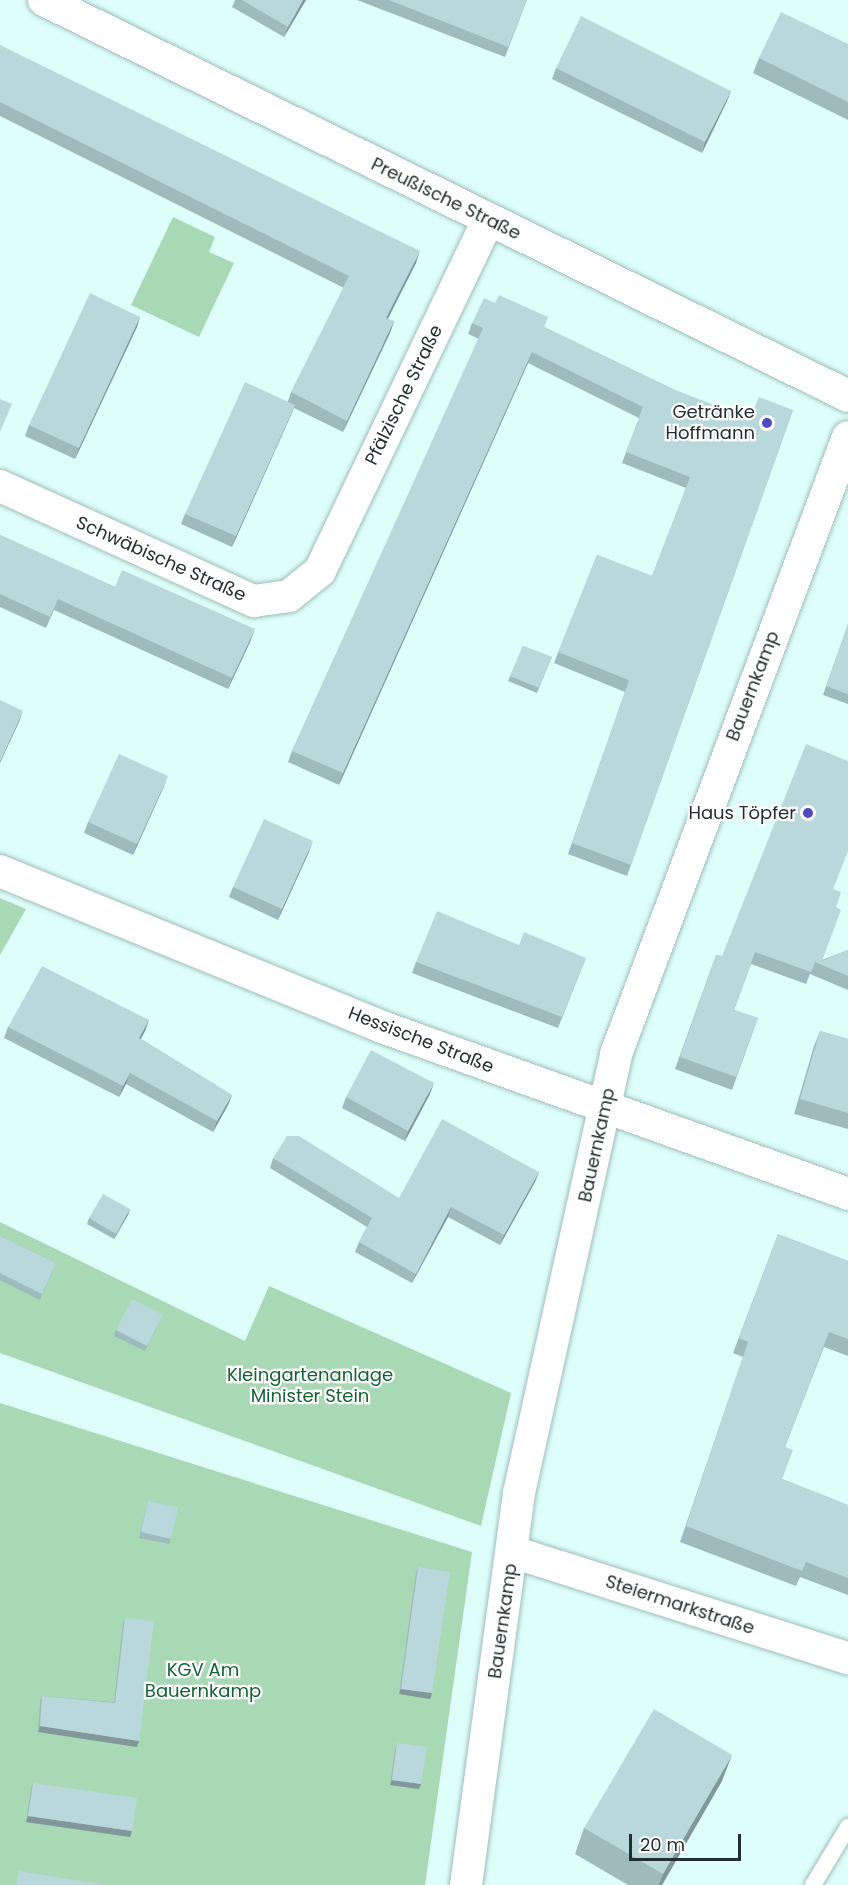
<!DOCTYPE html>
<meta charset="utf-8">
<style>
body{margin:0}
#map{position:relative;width:848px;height:1885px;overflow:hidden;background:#defefa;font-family:Poppins,sans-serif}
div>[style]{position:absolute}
.green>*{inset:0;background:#a9d8b4}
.roads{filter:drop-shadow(0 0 2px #9ebdba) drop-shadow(0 0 2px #9ebdba)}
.service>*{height:16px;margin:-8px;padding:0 8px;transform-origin:8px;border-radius:8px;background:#fff}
.minor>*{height:32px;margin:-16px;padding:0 16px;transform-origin:16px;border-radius:16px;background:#fff}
.wall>*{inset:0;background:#9fbabd}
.shaded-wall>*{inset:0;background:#82979a}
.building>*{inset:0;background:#b9d8dc}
.dots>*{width:16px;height:16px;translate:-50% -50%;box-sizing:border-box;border:3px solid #fff;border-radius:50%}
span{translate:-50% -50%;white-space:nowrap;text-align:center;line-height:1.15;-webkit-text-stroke:4.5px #fff;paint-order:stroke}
.street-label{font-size:18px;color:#232f2e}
.poi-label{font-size:18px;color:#232f2e}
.right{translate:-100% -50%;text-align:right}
.park-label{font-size:18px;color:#116432}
.scale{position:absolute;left:629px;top:1834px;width:112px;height:27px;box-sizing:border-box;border:3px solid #232f2e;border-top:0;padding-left:8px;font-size:18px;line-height:21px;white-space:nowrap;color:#232f2e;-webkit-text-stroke:4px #fff;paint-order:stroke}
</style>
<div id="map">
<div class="green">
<div style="clip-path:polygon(173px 217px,215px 237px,209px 252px,234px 263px,199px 337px,131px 305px)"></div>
<div style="clip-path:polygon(0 898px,26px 909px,0 955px)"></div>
<div style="clip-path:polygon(0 1222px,245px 1341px,269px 1286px,511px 1393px,481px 1526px,0 1353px)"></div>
<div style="clip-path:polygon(0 1403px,472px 1552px,425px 1885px,0 1885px)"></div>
</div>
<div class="roads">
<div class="service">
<div style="left:813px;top:1885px;width:68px;rotate:-58.9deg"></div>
</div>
<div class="minor">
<div style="left:44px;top:0;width:896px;rotate:26.22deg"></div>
<div style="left:0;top:486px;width:279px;rotate:24.4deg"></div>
<div style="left:254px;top:601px;width:35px;rotate:-8deg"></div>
<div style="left:289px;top:596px;width:40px;rotate:-39deg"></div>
<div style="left:320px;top:571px;width:390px;rotate:-64.4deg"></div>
<div style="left:0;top:871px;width:413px;rotate:22.2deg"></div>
<div style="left:382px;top:1027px;width:495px;rotate:19.7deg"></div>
<div style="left:513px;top:1552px;width:351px;rotate:17.6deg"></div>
<div style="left:466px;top:1885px;width:396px;rotate:-82.3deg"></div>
<div style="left:519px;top:1493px;width:450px;rotate:-77.5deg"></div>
<div style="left:616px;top:1054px;width:659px;rotate:-69.39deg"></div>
</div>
</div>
<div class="wall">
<div style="clip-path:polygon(235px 0,306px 0,284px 37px,232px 7px)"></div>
<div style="clip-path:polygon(357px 0,527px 0,505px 57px)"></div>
<div style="clip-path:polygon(848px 44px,848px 120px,753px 73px,759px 58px)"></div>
<div style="clip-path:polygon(0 45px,416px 263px,388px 319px,394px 321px,390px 333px,343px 432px,294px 408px,232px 547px,181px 524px,185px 514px,288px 401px,291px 392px,344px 288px,0 116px)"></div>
<div style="clip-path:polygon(556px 68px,731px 91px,727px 101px,702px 153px,552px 79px)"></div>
<div style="clip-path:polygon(140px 317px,137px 327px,75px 459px,25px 436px,29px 425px)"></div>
<div style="clip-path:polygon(472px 323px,544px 327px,677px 391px,750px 419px,793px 410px,627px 876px,568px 854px,625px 692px,554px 663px,597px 555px,652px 576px,686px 488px,622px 463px,639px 418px,528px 363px,339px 785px,288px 762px,292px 751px,479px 339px,468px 334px)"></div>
<div style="clip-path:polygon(0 535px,115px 587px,251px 640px,228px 689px,54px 610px,46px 628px,0 607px)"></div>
<div style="clip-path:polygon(848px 624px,848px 704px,823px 695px)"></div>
<div style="clip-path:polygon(523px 646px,552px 657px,537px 693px,508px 681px)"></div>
<div style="clip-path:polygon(164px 786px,133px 855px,84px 833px,88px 822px)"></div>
<div style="clip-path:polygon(309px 852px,278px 920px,229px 897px,233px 887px)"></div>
<div style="clip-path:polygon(834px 889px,836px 907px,822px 960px,848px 950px,848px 990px,810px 974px,806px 984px,751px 964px,734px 1010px,758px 1018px,732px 1090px,675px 1069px,716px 955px,722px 956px)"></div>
<div style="clip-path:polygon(586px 958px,558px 1028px,412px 973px,416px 962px)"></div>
<div style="clip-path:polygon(149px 1020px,145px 1031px,141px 1039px,232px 1095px,228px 1105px,213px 1132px,126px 1084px,119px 1097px,4px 1038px,8px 1027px)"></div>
<div style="clip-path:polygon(820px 1031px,848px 1039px,848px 1129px,794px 1114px,814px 1046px)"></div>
<div style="clip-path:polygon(430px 1094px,405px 1141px,342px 1108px,346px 1097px)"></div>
<div style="clip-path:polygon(273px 1158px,399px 1198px,539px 1172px,535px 1182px,500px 1245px,448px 1217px,412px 1283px,355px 1252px,359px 1242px,367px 1227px,270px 1168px)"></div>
<div style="clip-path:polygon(130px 1209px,128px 1215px,114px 1239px,87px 1224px,89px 1218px)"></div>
<div style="clip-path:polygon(778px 1234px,848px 1261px,848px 1356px,824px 1347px,785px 1447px,782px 1479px,848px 1505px,848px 1595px,800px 1577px,796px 1586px,680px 1542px,743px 1357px,733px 1353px)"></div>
<div style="clip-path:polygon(0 1236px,56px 1263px,40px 1300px,0 1280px)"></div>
<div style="clip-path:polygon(163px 1315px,145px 1351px,114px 1336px,116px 1330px)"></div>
<div style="clip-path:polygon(148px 1501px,171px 1539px,169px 1544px,139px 1538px)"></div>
<div style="clip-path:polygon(418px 1567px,432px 1693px,430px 1699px,399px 1694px,416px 1572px)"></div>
<div style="clip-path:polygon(125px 1618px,139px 1741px,137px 1747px,38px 1732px,40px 1701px,42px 1696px,114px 1702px,123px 1623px)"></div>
<div style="clip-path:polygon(397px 1743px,421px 1784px,419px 1789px,390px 1785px,395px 1749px)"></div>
<div style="clip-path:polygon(722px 1781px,662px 1885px,628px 1885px,575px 1854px,584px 1828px)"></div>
<div style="clip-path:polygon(33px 1783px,132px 1831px,130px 1837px,26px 1822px,31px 1788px)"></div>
</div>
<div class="shaded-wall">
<div style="clip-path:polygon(303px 0,306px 0,284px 37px,288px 27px)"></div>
<div style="clip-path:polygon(731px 91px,727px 101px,702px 153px,705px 142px)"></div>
<div style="clip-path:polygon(420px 251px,416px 263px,382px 330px,386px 318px)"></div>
<div style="clip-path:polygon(140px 317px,137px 327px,75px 459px,79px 448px)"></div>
<div style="clip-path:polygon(394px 321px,390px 333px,343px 432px,347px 421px)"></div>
<div style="clip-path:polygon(532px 352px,528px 363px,339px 785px,343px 773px)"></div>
<div style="clip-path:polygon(295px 405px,291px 415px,232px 547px,236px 536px)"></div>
<div style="clip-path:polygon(255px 629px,251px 640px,228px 689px,232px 678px)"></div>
<div style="clip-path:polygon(23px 711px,19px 722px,0 763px,0 761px)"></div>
<div style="clip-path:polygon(168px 776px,164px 786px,133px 855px,137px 844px)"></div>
<div style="clip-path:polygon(313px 841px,309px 852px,278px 920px,282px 909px)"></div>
<div style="clip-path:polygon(149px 1020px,145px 1031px,135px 1049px,139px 1038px)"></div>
<div style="clip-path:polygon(130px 1073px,126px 1084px,119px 1097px,123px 1086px)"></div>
<div style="clip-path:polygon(434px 1083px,430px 1094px,405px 1141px,408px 1131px)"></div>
<div style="clip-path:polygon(232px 1095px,228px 1105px,213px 1132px,217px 1121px)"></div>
<div style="clip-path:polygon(539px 1172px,535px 1182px,500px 1245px,504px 1235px)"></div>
<div style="clip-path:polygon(451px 1207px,448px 1217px,412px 1283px,416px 1274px)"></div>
<div style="clip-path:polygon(130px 1209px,128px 1215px,114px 1239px,116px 1234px)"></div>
<div style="clip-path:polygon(401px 1689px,432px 1693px,430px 1699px,399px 1694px)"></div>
<div style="clip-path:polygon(40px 1726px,139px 1741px,137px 1747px,38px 1732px)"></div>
<div style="clip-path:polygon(732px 1755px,722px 1781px,662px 1885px,659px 1885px,663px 1874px)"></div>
<div style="clip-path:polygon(392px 1780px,421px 1784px,419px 1789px,390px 1785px)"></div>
<div style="clip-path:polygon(28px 1816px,132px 1831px,130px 1837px,26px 1822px)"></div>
</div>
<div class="building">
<div style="clip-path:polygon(242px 0,303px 0,288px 27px)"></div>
<div style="clip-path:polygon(389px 0,527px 0,508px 47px)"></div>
<div style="clip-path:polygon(781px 12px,848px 44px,848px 102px,759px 58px)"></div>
<div style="clip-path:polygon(581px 16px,731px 91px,705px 142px,556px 68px)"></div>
<div style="clip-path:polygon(0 45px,420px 251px,386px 318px,394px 321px,347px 421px,291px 392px,349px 276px,0 102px)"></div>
<div style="clip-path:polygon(90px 293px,140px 317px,79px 448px,29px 425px)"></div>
<div style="clip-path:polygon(499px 295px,548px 317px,544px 327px,677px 391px,750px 419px,759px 397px,793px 410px,631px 865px,572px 843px,629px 680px,558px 652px,597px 555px,652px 576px,690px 477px,626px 452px,643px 407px,532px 352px,343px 773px,292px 751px,483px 328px,472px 323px,484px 298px,495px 303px)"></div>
<div style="clip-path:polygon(245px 382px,295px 405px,236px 536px,185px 514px)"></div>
<div style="clip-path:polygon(0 399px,12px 404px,0 432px)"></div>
<div style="clip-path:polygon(0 535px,115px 587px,122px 570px,255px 629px,232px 678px,58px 599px,50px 617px,0 594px)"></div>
<div style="clip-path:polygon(848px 624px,848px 694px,826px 686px)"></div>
<div style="clip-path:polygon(523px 646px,552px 657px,539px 688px,510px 676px)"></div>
<div style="clip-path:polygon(0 700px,23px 711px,0 761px)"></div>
<div style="clip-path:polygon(806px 744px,848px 761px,848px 851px,833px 889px,841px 892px,836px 907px,841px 910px,822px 961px,848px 950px,848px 976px,815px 962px,811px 972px,755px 952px,734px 1010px,758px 1018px,736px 1077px,680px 1057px,716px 955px,722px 956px)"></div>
<div style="clip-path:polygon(119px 754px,168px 776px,137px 844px,88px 822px)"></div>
<div style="clip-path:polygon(264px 819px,313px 841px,282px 909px,233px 887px)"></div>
<div style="clip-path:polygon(437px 911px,519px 945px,524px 932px,586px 958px,562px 1017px,416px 962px)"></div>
<div style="clip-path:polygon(42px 966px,149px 1020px,139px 1038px,232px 1095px,217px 1121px,130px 1073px,123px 1086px,8px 1027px)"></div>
<div style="clip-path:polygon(820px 1031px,848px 1039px,848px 1113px,800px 1099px)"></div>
<div style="clip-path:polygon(371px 1050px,434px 1083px,408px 1131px,346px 1097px)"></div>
<div style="clip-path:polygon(442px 1119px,539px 1172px,504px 1235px,451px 1207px,416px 1274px,359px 1242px,372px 1218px,273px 1158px,287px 1136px,299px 1136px,399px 1198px)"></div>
<div style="clip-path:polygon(103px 1194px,130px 1209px,116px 1234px,89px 1218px)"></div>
<div style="clip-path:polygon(778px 1234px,848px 1261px,848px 1339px,829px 1332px,785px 1447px,793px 1450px,782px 1479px,848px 1505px,848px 1578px,806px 1562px,802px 1571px,686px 1526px,748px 1342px,739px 1338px)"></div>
<div style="clip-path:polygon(0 1236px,56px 1263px,42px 1294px,0 1273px)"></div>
<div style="clip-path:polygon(132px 1299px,163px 1315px,147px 1346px,116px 1330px)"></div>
<div style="clip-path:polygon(148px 1501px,178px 1507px,171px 1539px,141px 1532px)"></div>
<div style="clip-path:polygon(418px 1567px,450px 1572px,432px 1693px,401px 1689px)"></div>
<div style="clip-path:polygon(125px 1618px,154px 1621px,139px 1741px,40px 1726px,42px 1696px,115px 1703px)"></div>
<div style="clip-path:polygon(654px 1709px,732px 1755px,663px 1874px,584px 1828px)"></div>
<div style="clip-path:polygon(397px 1743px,427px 1747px,421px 1784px,392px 1780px)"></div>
<div style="clip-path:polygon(33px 1783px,137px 1798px,132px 1831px,28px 1816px)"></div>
<div style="clip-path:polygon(19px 1871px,106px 1885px,16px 1885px)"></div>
</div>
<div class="dots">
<div style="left:767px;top:423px;background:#504ac1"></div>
<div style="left:808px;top:813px;background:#504ac1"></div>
</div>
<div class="street-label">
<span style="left:446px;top:199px;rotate:26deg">Preußische Straße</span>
<span style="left:404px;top:395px;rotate:-64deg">Pfälzische Straße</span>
<span style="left:161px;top:559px;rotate:24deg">Schwäbische Straße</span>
<span style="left:753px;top:686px;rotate:-69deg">Bauernkamp</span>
<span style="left:421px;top:1040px;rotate:21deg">Hessische Straße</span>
<span style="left:597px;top:1145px;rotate:-78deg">Bauernkamp</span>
<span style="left:680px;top:1605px;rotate:18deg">Steiermarkstraße</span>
<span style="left:503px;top:1621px;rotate:-82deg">Bauernkamp</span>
</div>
<div class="poi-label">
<span class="right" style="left:755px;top:423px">Getränke<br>Hoffmann</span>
<span class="right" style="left:796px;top:813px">Haus Töpfer</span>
</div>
<div class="park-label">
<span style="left:310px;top:1386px">Kleingartenanlage<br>Minister Stein</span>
<span style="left:203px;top:1681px">KGV Am<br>Bauernkamp</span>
</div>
<div class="scale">20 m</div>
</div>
